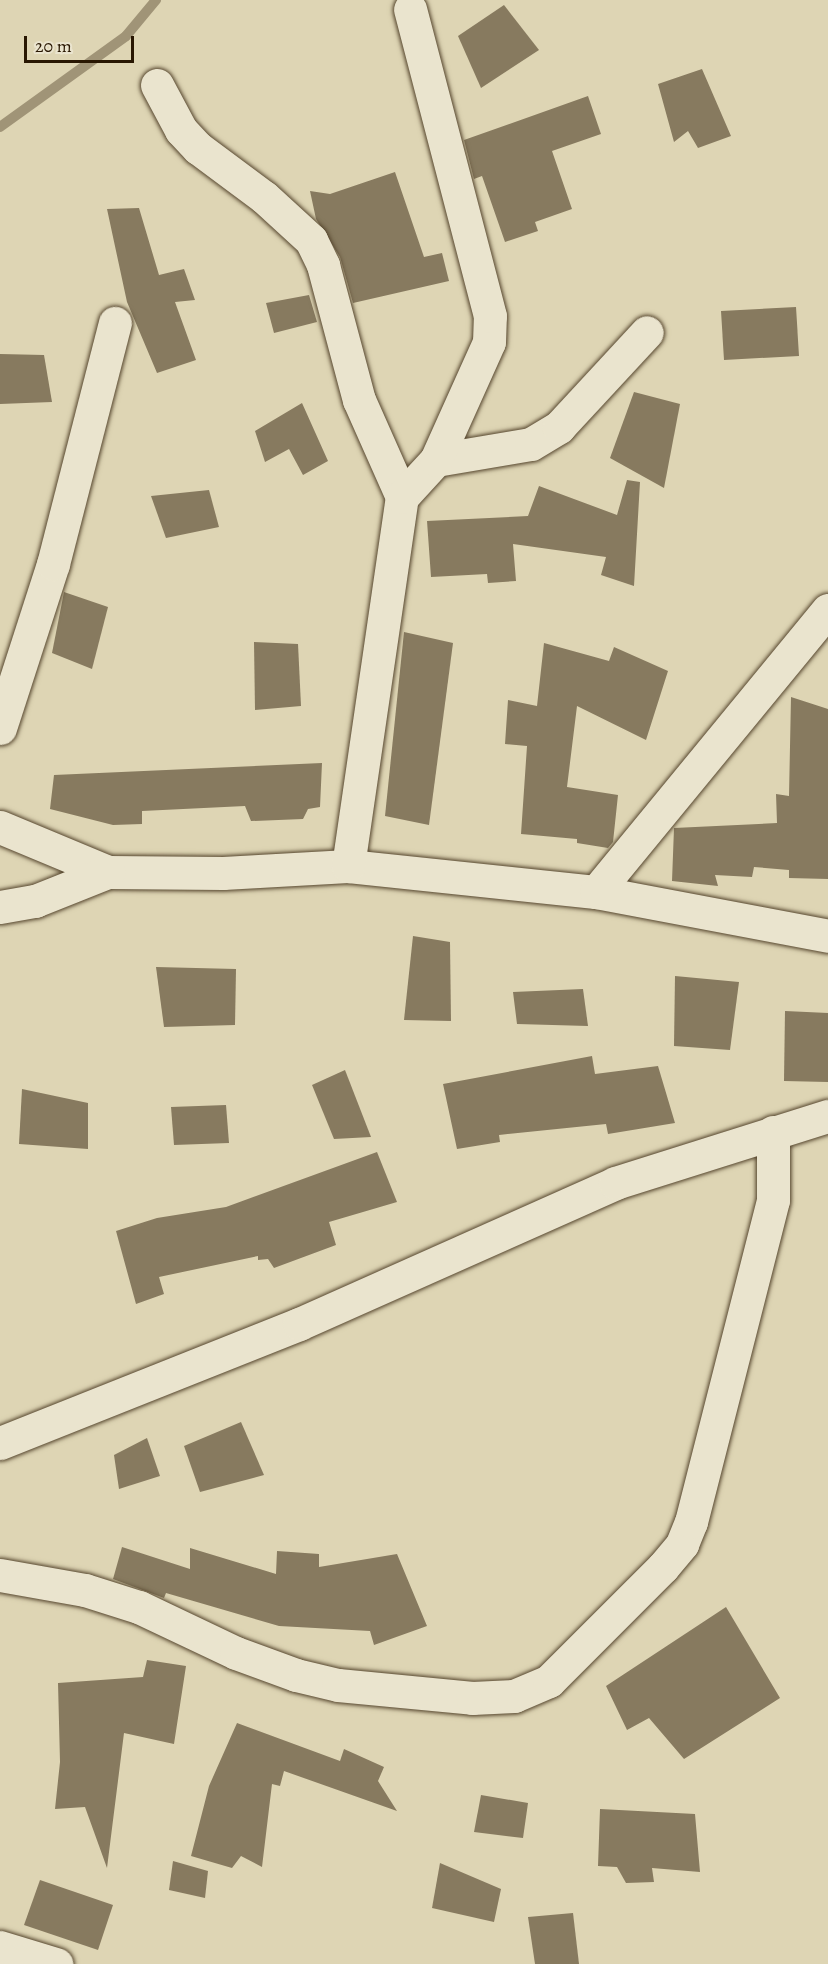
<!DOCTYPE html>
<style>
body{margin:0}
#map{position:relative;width:828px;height:1964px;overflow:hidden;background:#ded5b4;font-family:Alegreya,serif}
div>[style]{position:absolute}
.stream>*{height:10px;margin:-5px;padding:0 5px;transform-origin:5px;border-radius:5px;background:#a09477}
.building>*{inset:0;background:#877a5f}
.roads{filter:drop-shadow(0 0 2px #56462e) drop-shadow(0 0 2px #56462e)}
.street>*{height:33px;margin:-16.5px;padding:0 16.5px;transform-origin:16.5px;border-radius:16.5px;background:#eae4ce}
span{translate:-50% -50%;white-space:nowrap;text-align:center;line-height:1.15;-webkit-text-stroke:4.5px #eae4ce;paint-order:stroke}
.scale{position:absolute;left:24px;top:36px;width:110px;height:27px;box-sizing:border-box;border:3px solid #291702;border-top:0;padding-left:8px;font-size:18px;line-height:21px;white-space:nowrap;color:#291702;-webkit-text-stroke:4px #eae4ce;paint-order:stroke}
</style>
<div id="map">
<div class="stream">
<div style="left:0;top:127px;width:155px;rotate:-35.8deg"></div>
<div style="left:126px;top:36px;width:47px;rotate:-50.2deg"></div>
</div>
<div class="building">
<div style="clip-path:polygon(504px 5px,539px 50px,481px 88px,458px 36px)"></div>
<div style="clip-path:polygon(702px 69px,731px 136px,698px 148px,688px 131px,674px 142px,658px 84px)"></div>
<div style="clip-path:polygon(588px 96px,601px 134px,552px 151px,572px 209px,535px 222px,538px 231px,505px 242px,482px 176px,474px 179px,464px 140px)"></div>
<div style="clip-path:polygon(395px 172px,424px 257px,442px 253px,449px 281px,353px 303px,340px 257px,316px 219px,310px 191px,330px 194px)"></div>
<div style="clip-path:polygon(139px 208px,159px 275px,184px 269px,195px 300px,175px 302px,196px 360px,157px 373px,127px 302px,107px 209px)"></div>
<div style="clip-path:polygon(309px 295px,317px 322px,274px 333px,266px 303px)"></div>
<div style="clip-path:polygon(796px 307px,799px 356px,724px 360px,721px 311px)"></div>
<div style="clip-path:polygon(0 354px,44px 355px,52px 402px,0 404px)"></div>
<div style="clip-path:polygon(634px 392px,680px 404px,664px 488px,610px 458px)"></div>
<div style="clip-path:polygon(302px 403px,328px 461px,303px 475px,289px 449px,265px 462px,255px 431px)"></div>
<div style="clip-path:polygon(627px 480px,640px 482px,634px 586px,601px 575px,606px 557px,513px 544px,516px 581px,488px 583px,487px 574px,431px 577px,427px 521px,528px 516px,539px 486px,617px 515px)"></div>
<div style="clip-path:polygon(209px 490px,219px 527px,166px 538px,151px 496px)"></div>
<div style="clip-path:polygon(64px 592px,108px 607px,92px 669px,52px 653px)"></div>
<div style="clip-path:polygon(404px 632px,453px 643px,429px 825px,385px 816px)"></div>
<div style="clip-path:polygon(254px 642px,298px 644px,301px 706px,255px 710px)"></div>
<div style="clip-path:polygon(544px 643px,609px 661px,614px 647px,668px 671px,646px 740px,577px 706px,567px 787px,618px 795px,613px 842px,608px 848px,577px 843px,577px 839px,521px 834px,527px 746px,505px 744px,508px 700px,537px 706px)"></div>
<div style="clip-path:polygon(791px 697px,828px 709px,828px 879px,789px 878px,789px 870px,754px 867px,752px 877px,715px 875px,718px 886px,672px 881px,674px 828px,777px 823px,776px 794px,789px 796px)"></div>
<div style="clip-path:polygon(322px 763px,320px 807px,308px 809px,303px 819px,251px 821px,245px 806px,142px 811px,142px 824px,113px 825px,50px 809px,54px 775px)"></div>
<div style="clip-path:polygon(413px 936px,450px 942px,451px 1021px,404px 1020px)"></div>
<div style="clip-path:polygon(156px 967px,236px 969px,235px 1025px,164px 1027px)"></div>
<div style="clip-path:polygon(675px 976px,739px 982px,730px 1050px,674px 1046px)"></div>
<div style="clip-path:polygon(583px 989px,588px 1026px,517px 1024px,513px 992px)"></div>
<div style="clip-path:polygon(785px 1011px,828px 1013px,828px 1082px,784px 1081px)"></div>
<div style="clip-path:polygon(592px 1056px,595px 1074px,658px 1066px,675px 1123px,608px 1134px,606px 1124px,499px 1135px,500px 1142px,457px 1149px,443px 1084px)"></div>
<div style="clip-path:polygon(345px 1070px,371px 1137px,334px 1139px,312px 1085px)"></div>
<div style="clip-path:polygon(22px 1089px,88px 1103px,88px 1149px,19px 1144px)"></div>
<div style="clip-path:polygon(226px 1105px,229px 1143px,174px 1145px,171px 1107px)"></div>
<div style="clip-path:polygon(377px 1152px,397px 1202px,329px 1222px,336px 1245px,274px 1268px,268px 1259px,258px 1260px,258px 1256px,159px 1277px,164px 1294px,136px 1304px,116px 1231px,157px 1218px,226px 1207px)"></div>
<div style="clip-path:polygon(241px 1422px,264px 1475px,200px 1492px,184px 1446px)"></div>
<div style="clip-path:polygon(147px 1438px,160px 1476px,119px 1489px,114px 1455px)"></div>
<div style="clip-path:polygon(122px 1547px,190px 1569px,190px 1548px,276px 1574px,277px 1551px,319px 1554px,319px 1567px,397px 1554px,427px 1626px,374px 1645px,370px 1631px,279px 1626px,166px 1593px,164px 1598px,113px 1579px)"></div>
<div style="clip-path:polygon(726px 1607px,780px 1698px,684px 1759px,649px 1718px,627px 1730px,606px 1686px)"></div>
<div style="clip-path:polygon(147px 1660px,186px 1666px,174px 1744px,124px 1733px,107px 1868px,85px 1807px,55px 1809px,60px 1762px,58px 1683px,143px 1677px)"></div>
<div style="clip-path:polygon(237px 1723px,340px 1761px,344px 1749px,384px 1767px,378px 1781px,397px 1811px,284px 1771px,280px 1786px,272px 1784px,262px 1867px,241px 1856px,232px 1868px,191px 1856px,209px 1786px)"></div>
<div style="clip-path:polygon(481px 1795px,528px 1803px,523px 1838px,474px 1832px)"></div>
<div style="clip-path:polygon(600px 1809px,695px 1814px,700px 1872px,652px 1868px,654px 1882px,626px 1883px,617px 1867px,598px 1866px)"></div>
<div style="clip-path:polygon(173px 1861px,208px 1871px,205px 1898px,169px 1890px)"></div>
<div style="clip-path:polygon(440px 1863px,501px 1889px,494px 1922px,432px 1908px)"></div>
<div style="clip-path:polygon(40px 1880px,113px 1905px,98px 1950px,24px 1925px)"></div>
<div style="clip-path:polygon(573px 1913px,579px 1964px,535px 1964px,528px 1917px)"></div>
</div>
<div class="roads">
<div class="street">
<div style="left:157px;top:85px;width:51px;rotate:61.9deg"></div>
<div style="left:181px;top:130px;width:25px;rotate:47deg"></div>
<div style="left:198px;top:148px;width:82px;rotate:36.6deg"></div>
<div style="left:264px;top:197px;width:64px;rotate:42.5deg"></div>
<div style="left:311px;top:240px;width:28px;rotate:64deg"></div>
<div style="left:323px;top:265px;width:140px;rotate:75.1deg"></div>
<div style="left:359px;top:400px;width:106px;rotate:66.1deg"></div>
<div style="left:436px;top:460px;width:96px;rotate:-9.6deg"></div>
<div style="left:531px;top:444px;width:33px;rotate:-31deg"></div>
<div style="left:559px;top:427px;width:129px;rotate:-47.2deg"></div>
<div style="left:0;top:728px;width:172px;rotate:-72.1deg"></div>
<div style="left:53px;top:564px;width:249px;rotate:-75.6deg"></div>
<div style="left:0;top:827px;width:117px;rotate:22.6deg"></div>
<div style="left:108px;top:872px;width:115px;rotate:0.5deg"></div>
<div style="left:223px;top:873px;width:125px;rotate:-3.2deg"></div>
<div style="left:348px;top:866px;width:249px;rotate:6deg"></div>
<div style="left:596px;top:892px;width:236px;rotate:10.7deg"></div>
<div style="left:348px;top:866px;width:373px;rotate:-81.7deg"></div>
<div style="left:402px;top:497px;width:50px;rotate:-47.4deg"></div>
<div style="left:436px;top:460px;width:129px;rotate:-65.8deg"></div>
<div style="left:489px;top:342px;width:26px;rotate:-88deg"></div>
<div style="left:490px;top:316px;width:317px;rotate:-104.6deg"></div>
<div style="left:596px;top:892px;width:365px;rotate:-50.6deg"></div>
<div style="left:0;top:907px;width:36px;rotate:-10deg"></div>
<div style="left:35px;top:901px;width:79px;rotate:-21.7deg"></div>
<div style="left:0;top:1443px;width:322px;rotate:-21.7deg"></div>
<div style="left:299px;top:1324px;width:346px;rotate:-24deg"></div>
<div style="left:615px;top:1183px;width:223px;rotate:-17.5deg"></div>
<div style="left:0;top:1575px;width:86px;rotate:10deg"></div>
<div style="left:85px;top:1590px;width:57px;rotate:17.5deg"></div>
<div style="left:139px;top:1607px;width:107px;rotate:25.4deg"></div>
<div style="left:236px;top:1653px;width:64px;rotate:20.1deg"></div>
<div style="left:296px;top:1675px;width:43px;rotate:13.4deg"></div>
<div style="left:338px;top:1685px;width:135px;rotate:5.5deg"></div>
<div style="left:472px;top:1698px;width:42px;rotate:-2.7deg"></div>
<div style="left:514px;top:1696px;width:38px;rotate:-23deg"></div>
<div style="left:549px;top:1681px;width:161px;rotate:-45deg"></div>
<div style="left:663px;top:1567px;width:30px;rotate:-50deg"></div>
<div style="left:682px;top:1544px;width:24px;rotate:-68deg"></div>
<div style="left:691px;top:1522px;width:332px;rotate:-75.7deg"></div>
<div style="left:773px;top:1200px;width:68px;rotate:-90deg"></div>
<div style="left:0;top:1947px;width:59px;rotate:16.9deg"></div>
</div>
</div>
<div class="scale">20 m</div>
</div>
